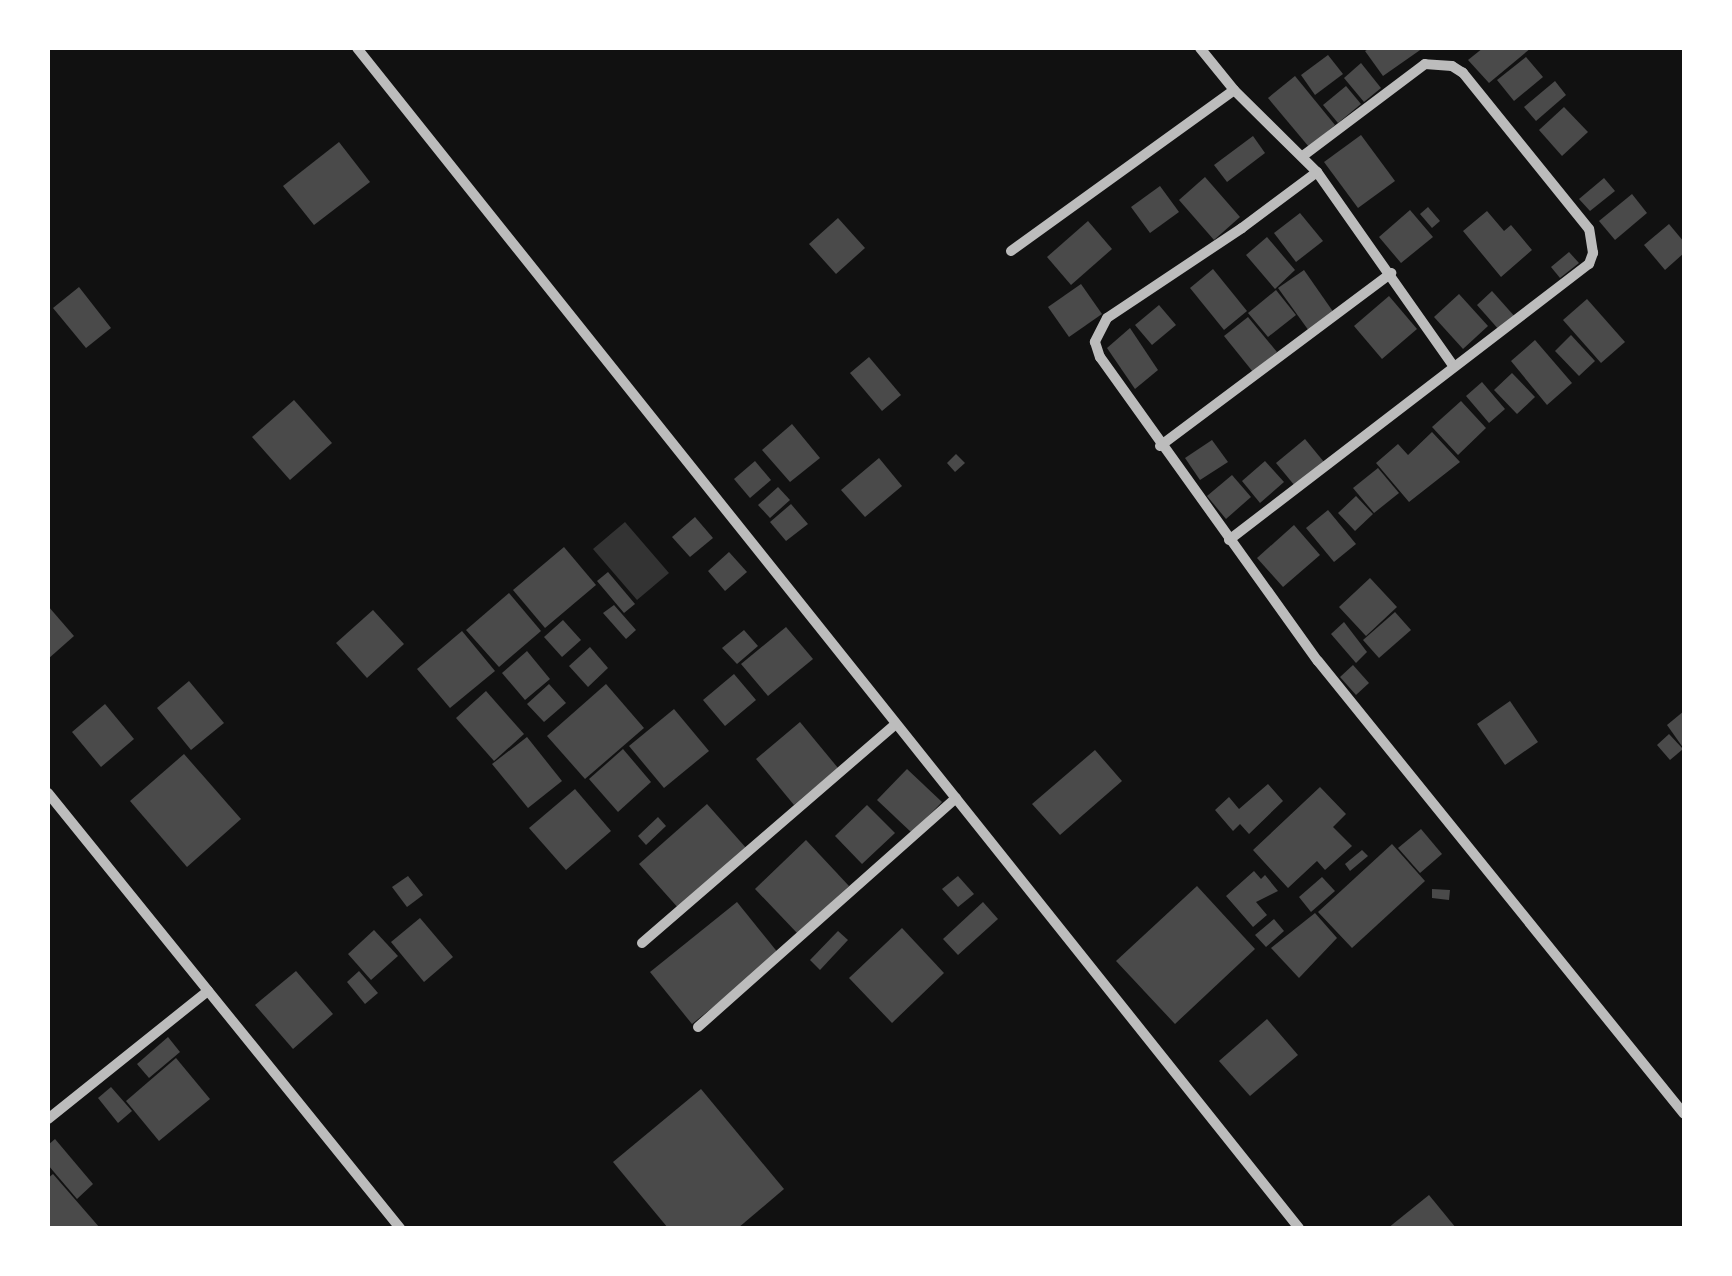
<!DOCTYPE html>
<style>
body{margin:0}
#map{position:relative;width:1732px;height:1276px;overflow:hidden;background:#111;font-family:"Alegreya Sans",sans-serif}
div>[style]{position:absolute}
.water>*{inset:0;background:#333}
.building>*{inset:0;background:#4a4a4a}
.minor>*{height:10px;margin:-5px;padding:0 5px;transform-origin:5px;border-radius:5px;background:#bcbcbc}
span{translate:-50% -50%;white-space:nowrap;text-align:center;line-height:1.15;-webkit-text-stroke:8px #fff;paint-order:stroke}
.frame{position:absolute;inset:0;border:50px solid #fff;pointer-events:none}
</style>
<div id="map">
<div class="water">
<div style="clip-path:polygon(625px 522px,669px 573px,637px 600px,593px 549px)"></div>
</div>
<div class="building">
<div style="clip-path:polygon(1370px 48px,1423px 48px,1383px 76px,1365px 51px)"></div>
<div style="clip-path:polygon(1483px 48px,1531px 48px,1489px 83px,1468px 60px)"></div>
<div style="clip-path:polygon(1328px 55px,1343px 74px,1315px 95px,1301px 75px)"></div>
<div style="clip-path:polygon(1526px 57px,1543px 77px,1514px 101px,1497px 80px)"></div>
<div style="clip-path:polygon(1361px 63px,1381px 88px,1364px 102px,1344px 78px)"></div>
<div style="clip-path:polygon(1295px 76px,1335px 125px,1309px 147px,1268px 98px)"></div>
<div style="clip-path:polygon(1555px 81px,1566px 95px,1536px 121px,1524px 107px)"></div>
<div style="clip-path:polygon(1346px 86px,1361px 104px,1338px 123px,1323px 105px)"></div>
<div style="clip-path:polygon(1564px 107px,1588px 132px,1562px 156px,1539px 130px)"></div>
<div style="clip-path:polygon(1361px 135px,1395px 181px,1358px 208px,1324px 162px)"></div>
<div style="clip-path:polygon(1253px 136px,1265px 153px,1227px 182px,1214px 165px)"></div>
<div style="clip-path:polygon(339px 142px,370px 182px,314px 225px,283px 186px)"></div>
<div style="clip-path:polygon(1205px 177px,1240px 217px,1214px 240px,1179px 200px)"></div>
<div style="clip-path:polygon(1604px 178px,1615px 191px,1590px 211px,1579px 199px)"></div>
<div style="clip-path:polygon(1160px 186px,1179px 212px,1150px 233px,1131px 207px)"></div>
<div style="clip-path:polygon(1632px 194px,1647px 213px,1615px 240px,1599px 221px)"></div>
<div style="clip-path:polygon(1428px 207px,1440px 221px,1432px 228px,1420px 214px)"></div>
<div style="clip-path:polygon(1410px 210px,1433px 237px,1401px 263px,1379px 237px)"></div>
<div style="clip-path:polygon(1487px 211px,1504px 231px,1511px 225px,1532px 250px,1501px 277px,1463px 231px)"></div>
<div style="clip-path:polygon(1300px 213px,1323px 241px,1296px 262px,1274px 233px)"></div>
<div style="clip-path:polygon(838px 218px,865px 248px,836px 274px,809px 244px)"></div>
<div style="clip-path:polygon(1088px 221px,1112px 249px,1071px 285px,1047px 257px)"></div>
<div style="clip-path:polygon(1669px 224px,1684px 242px,1684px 253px,1665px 270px,1644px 245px)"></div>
<div style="clip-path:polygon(1267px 237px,1295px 270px,1275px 289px,1246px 255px)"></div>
<div style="clip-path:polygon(1569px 252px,1579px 263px,1560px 278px,1551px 267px)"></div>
<div style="clip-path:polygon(1213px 269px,1247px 311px,1224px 330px,1190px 288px)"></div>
<div style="clip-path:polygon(1304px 270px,1334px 313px,1309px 331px,1278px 288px)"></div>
<div style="clip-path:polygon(1081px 284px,1102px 314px,1069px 337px,1048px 307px)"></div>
<div style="clip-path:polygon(79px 287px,111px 328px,86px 348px,53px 308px)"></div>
<div style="clip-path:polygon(1276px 290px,1296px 315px,1268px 337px,1248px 313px)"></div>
<div style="clip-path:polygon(1492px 291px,1516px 318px,1500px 331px,1477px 305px)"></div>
<div style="clip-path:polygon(1459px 294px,1488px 326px,1463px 349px,1434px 317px)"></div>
<div style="clip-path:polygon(1389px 296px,1417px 329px,1382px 359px,1354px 326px)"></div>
<div style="clip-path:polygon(1587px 299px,1625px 342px,1601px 363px,1563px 320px)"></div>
<div style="clip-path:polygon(1159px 305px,1176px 325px,1152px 345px,1135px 325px)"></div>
<div style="clip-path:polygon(1248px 317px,1277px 352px,1253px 372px,1224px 336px)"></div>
<div style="clip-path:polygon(1130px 328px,1158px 370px,1135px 389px,1107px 348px)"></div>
<div style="clip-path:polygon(1571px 335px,1595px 361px,1579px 376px,1555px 351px)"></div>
<div style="clip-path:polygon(1535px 340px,1572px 383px,1547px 405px,1511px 361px)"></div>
<div style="clip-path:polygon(869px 357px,901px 395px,882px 411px,850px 373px)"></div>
<div style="clip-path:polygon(1512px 373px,1535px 397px,1517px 414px,1494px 390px)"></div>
<div style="clip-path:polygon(1482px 382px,1505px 409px,1489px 423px,1466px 396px)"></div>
<div style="clip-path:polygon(294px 400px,332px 443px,290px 480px,252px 437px)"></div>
<div style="clip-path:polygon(1461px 401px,1486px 428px,1458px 455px,1432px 427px)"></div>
<div style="clip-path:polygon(792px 424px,820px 458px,790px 482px,762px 450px)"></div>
<div style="clip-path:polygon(1432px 432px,1460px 462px,1409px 502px,1376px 463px,1398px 444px,1408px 455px)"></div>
<div style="clip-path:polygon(1305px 439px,1324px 462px,1295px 486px,1276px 463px)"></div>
<div style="clip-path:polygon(1212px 440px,1228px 462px,1200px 480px,1185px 458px)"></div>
<div style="clip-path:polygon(956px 454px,965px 463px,955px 472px,947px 463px)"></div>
<div style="clip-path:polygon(879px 458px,902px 486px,865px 517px,841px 490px)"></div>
<div style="clip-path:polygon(755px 461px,771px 480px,750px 498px,734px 479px)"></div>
<div style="clip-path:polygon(1265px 461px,1284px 482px,1260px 503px,1242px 481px)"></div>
<div style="clip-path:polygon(1378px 468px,1399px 493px,1374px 513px,1353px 488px)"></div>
<div style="clip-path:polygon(1232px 475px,1251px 497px,1226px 519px,1207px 496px)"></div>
<div style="clip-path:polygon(778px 487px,790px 500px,770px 518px,758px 505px)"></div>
<div style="clip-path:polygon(1356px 496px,1373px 514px,1355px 531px,1338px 513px)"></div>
<div style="clip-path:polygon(791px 504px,808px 524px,786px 541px,770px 522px)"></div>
<div style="clip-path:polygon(1328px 510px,1356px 544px,1334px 562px,1306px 528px)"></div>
<div style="clip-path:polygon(695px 517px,713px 538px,690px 557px,672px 537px)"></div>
<div style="clip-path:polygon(1294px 525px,1320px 555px,1283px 587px,1257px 558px)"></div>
<div style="clip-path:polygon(564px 547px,596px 585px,545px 628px,513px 590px)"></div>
<div style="clip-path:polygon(729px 552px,747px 572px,725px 591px,708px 571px)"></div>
<div style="clip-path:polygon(608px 572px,635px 604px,624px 613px,597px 581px)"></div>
<div style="clip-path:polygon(1370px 578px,1397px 607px,1366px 636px,1339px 607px)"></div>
<div style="clip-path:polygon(509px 593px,541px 631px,499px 667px,466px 630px)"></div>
<div style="clip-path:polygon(614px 605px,636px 630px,626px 639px,603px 613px)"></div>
<div style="clip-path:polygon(48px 606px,74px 636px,48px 659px)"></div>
<div style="clip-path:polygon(373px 610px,404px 644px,367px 678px,336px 643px)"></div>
<div style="clip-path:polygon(1395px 612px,1411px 630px,1379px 658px,1363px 640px)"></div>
<div style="clip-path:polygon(563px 620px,581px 640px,562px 657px,544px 637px)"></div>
<div style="clip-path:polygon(1344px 622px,1367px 652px,1356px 663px,1331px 634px)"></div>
<div style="clip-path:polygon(786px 627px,813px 659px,768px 696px,741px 664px)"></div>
<div style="clip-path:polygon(744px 630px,758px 646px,737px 664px,722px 648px)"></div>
<div style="clip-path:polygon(462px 631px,495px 671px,450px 708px,417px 669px)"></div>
<div style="clip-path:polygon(590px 647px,608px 668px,588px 687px,569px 666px)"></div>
<div style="clip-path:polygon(527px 651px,550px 679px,525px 700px,502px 673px)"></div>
<div style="clip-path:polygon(1353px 665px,1369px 683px,1356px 695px,1340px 677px)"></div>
<div style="clip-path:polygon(734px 674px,756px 700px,725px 726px,703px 700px)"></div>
<div style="clip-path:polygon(189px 681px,224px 723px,191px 750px,157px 708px)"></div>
<div style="clip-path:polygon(549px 684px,566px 703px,544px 722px,527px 704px)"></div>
<div style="clip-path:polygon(606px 684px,644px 728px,585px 779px,547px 736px)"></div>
<div style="clip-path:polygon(486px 691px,524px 734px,494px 761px,456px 718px)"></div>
<div style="clip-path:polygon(1510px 701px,1538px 742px,1505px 765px,1477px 724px)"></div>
<div style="clip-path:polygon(105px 704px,134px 739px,101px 767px,72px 732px)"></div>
<div style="clip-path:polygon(674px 709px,709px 751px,664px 788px,629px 746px)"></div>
<div style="clip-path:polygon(1684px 711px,1684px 749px,1667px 725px)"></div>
<div style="clip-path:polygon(800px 722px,838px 768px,794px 805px,756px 759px)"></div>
<div style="clip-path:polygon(1669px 734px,1683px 749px,1670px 760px,1657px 745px)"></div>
<div style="clip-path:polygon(527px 737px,562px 781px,528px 808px,492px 764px)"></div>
<div style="clip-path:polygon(623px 749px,651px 782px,618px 812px,589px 779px)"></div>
<div style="clip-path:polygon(1095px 750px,1122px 781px,1060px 835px,1032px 804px)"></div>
<div style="clip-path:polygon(184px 754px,241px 819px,187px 867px,130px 801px)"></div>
<div style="clip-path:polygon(907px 769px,942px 802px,912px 833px,877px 800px)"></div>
<div style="clip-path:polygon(1268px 784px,1283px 801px,1249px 834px,1240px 824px,1233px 831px,1215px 810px,1229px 797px,1239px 809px)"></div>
<div style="clip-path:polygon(1320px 787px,1346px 814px,1333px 827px,1352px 846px,1325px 870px,1317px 861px,1288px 888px,1253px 850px)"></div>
<div style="clip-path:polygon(575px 789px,611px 831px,566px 870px,529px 828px)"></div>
<div style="clip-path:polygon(707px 804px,747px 849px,680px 910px,639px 864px)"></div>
<div style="clip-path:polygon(867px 805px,895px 833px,862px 864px,835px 836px)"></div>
<div style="clip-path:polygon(658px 817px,666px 826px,646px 845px,638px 836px)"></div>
<div style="clip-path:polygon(1421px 829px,1442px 854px,1420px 873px,1398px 848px)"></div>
<div style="clip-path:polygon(806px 840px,849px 886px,798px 934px,755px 889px)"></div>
<div style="clip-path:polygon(1392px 844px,1425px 881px,1352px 948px,1318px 912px)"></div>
<div style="clip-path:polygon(1362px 850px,1368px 856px,1350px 871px,1345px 864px)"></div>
<div style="clip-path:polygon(1254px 871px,1261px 879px,1265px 875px,1278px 891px,1256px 902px,1267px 915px,1253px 927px,1226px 896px)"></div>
<div style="clip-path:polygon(408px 876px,423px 895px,407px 907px,392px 887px)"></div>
<div style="clip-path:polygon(958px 876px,974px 894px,958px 907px,942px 889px)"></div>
<div style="clip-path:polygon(1322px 877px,1335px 891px,1311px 912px,1299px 897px)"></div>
<div style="clip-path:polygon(1197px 886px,1255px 949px,1175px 1024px,1116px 961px)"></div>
<div style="clip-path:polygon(1432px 889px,1450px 890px,1449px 900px,1432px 898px)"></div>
<div style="clip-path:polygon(737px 902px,779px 954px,692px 1024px,650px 972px)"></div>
<div style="clip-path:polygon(983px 902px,998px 919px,958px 955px,943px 939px)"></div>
<div style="clip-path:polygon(1315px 913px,1337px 938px,1299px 978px,1271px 948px)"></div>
<div style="clip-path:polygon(420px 918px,453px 957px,424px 982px,391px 942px)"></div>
<div style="clip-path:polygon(1274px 919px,1284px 931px,1266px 947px,1255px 935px)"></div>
<div style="clip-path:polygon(902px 928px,944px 973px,892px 1023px,849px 978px)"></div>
<div style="clip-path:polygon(374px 930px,398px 956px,371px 980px,348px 954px)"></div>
<div style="clip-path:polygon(838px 931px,848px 940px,820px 970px,810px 960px)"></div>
<div style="clip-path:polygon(296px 971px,333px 1014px,293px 1049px,255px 1005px)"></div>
<div style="clip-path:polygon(359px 971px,378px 993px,365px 1004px,347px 982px)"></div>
<div style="clip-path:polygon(1267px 1019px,1298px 1055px,1250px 1096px,1219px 1061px)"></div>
<div style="clip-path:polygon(168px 1037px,180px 1052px,149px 1078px,137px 1064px)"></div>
<div style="clip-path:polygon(176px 1058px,210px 1099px,159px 1141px,126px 1101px)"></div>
<div style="clip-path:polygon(111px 1087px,132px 1111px,118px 1123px,98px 1098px)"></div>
<div style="clip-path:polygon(701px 1089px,784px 1189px,738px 1228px,668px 1228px,613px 1162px)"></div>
<div style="clip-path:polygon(55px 1139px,93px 1184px,77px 1199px,48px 1165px,48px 1145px)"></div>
<div style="clip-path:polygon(53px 1174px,100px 1228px,48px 1228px,48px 1178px)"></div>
<div style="clip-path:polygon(1429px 1195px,1456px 1228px,1388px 1228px)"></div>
</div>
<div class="minor">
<div style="left:357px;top:48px;width:1510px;rotate:51.4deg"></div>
<div style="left:1200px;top:48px;width:54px;rotate:51deg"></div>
<div style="left:1234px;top:90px;width:117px;rotate:44.7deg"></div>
<div style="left:1317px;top:172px;width:238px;rotate:54.9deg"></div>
<div style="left:1317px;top:172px;width:94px;rotate:143.3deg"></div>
<div style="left:1242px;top:228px;width:162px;rotate:146.3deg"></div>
<div style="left:1107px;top:318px;width:27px;rotate:117deg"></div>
<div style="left:1095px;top:342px;width:16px;rotate:72deg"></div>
<div style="left:1100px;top:357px;width:374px;rotate:54.4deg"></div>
<div style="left:1318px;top:661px;width:582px;rotate:51.06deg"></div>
<div style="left:1011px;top:251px;width:275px;rotate:-35.8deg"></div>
<div style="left:1160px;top:446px;width:289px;rotate:-36.8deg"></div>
<div style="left:1229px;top:540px;width:454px;rotate:-37.5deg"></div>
<div style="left:1589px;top:264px;width:12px;rotate:-70deg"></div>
<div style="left:1593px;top:253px;width:24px;rotate:-99deg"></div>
<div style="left:1589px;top:229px;width:201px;rotate:-128.9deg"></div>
<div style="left:1463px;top:73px;width:13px;rotate:-148deg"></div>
<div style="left:1452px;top:66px;width:27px;rotate:-176deg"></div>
<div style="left:1425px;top:64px;width:153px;rotate:143deg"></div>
<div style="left:48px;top:793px;width:560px;rotate:51.02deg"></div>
<div style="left:642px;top:943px;width:335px;rotate:-40.8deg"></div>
<div style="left:698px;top:1027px;width:345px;rotate:-41.6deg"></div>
<div style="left:48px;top:1119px;width:205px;rotate:-38.7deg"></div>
</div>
<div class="frame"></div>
</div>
